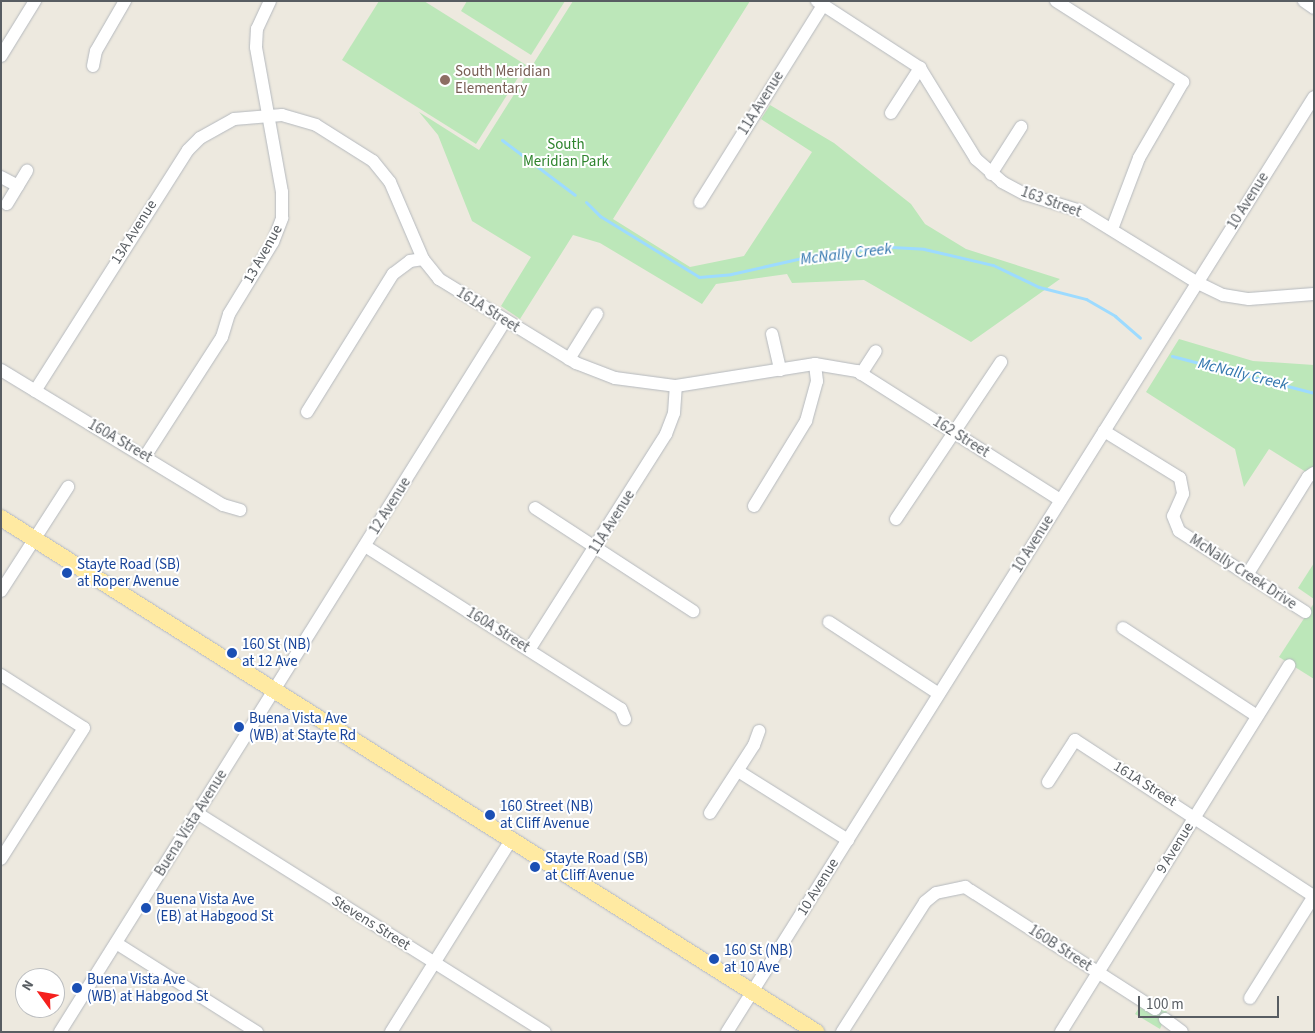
<!DOCTYPE html>
<style>
body{margin:0}
#map{position:relative;width:1315px;height:1033px;overflow:hidden;background:#ede9df;font-family:"Source Sans 3",sans-serif}
div>[style]{position:absolute}
.green>*{inset:0;background:#bce7b9}
.stream>*{height:3px;margin:-1.5px;padding:0 1.5px;transform-origin:1.5px;border-radius:1.5px;background:#9ddbff}
.roads{filter:drop-shadow(0 0 1px #b5b9be) drop-shadow(0 0 1px #b5b9be)}
.minor>*{height:12px;margin:-6px;padding:0 6px;transform-origin:6px;border-radius:6px;background:#fff}
.major>*{height:16px;margin:-8px;padding:0 8px;transform-origin:8px;border-radius:8px;background:#ffeaa2}
.dots>*{width:14px;height:14px;translate:-50% -50%;box-sizing:border-box;border:2px solid #fff;border-radius:50%}
span{translate:-50% -50%;white-space:nowrap;text-align:center;line-height:1.15;-webkit-text-stroke:4px #fff;paint-order:stroke}
.education-label{font-size:15px;color:#785e54}
.left{translate:0 -50%;text-align:left}
.street-label{font-size:15px;color:#585d62}
.park-label{font-size:15px;color:#2f842e}
.transit-label{font-size:15px;color:#164399}
.water-label{font-size:16px;color:#3276ae;font-style:italic}
.frame{position:absolute;inset:0;border:2px solid #585d62;pointer-events:none}
.north{position:absolute;left:15px;top:968px;width:50px;height:50px;box-sizing:border-box;background:#fff;border:1px solid #bcbec0;border-radius:50%;rotate:302deg;font-size:14px;font-weight:700;line-height:20px;text-align:center;color:#585d62}
.north::after{content:'';display:block;margin:auto;width:18px;height:22px;background:#f5201d;clip-path:polygon(50% 0,100% 100%,50% 72%,0 100%)}
.scale{position:absolute;left:1138px;top:996px;width:141px;height:22px;box-sizing:border-box;border:2px solid #585d62;border-top:0;padding-left:6px;font-size:15px;line-height:18px;white-space:nowrap;color:#585d62;-webkit-text-stroke:4px #fff;paint-order:stroke}
</style>
<div id="map">
<div class="green">
<div style="clip-path:polygon(379px 1px,424px 1px,526px 65px,476px 144px,342px 60px)"></div>
<div style="clip-path:polygon(467px 1px,565px 1px,531px 55px,461px 11px)"></div>
<div style="clip-path:polygon(573px 1px,750px 1px,613px 219px,690px 267px,744px 256px,812px 152px,761px 119px,770px 105px,834px 143px,911px 204px,925px 224px,966px 249px,1060px 279px,971px 342px,864px 280px,792px 283px,787px 274px,716px 284px,702px 304px,600px 243px,573px 235px,520px 319px,501px 306px,531px 257px,472px 221px,438px 135px,419px 112px,479px 150px)"></div>
<div style="clip-path:polygon(1179px 339px,1253px 361px,1314px 365px,1314px 466px,1306px 472px,1269px 449px,1244px 487px,1235px 449px,1146px 392px)"></div>
<div style="clip-path:polygon(1314px 563px,1314px 599px,1298px 588px)"></div>
<div style="clip-path:polygon(1314px 603px,1314px 679px,1279px 657px)"></div>
<div style="clip-path:polygon(1146px 997px,1160px 1002px,1167px 1012px,1160px 1029px,1135px 1014px)"></div>
</div>
<div class="stream">
<div style="left:502px;top:140px;width:91px;rotate:37deg"></div>
<div style="left:586px;top:202px;width:20px;rotate:45deg"></div>
<div style="left:600px;top:216px;width:116px;rotate:31.6deg"></div>
<div style="left:699px;top:277px;width:32px;rotate:-5deg"></div>
<div style="left:731px;top:274px;width:95px;rotate:-12.7deg"></div>
<div style="left:824px;top:253px;width:67px;rotate:-5.1deg"></div>
<div style="left:891px;top:247px;width:33px;rotate:3deg"></div>
<div style="left:924px;top:249px;width:71px;rotate:13.1deg"></div>
<div style="left:993px;top:265px;width:51px;rotate:25.6deg"></div>
<div style="left:1039px;top:287px;width:49px;rotate:14.3deg"></div>
<div style="left:1086px;top:299px;width:34px;rotate:30deg"></div>
<div style="left:1115px;top:316px;width:33px;rotate:41deg"></div>
<div style="left:1172px;top:356px;width:147px;rotate:14.6deg"></div>
</div>
<div class="roads">
<div class="minor">
<div style="left:817px;top:1px;width:123px;rotate:33deg"></div>
<div style="left:920px;top:68px;width:107px;rotate:58.4deg"></div>
<div style="left:976px;top:159px;width:35px;rotate:41deg"></div>
<div style="left:1002px;top:182px;width:26px;rotate:28deg"></div>
<div style="left:1025px;top:194px;width:59px;rotate:16.9deg"></div>
<div style="left:1081px;top:211px;width:135px;rotate:31.7deg"></div>
<div style="left:1196px;top:282px;width:30px;rotate:26deg"></div>
<div style="left:1223px;top:295px;width:26px;rotate:9deg"></div>
<div style="left:1249px;top:299px;width:65px;rotate:-4.4deg"></div>
<div style="left:1056px;top:1px;width:151px;rotate:32.5deg"></div>
<div style="left:1183px;top:82px;width:88px;rotate:120.1deg"></div>
<div style="left:1139px;top:158px;width:76px;rotate:110.8deg"></div>
<div style="left:1304px;top:1px;width:12px;rotate:35deg"></div>
<div style="left:1px;top:56px;width:65px;rotate:-58.3deg"></div>
<div style="left:93px;top:66px;width:15px;rotate:-79deg"></div>
<div style="left:96px;top:51px;width:58px;rotate:-59.9deg"></div>
<div style="left:891px;top:113px;width:54px;rotate:-57.2deg"></div>
<div style="left:991px;top:174px;width:56px;rotate:-57.4deg"></div>
<div style="left:1px;top:177px;width:19px;rotate:28deg"></div>
<div style="left:700px;top:202px;width:232px;rotate:-58deg"></div>
<div style="left:7px;top:204px;width:39px;rotate:-59deg"></div>
<div style="left:772px;top:334px;width:37px;rotate:77deg"></div>
<div style="left:569px;top:359px;width:53px;rotate:-58.1deg"></div>
<div style="left:1px;top:370px;width:260px;rotate:31.3deg"></div>
<div style="left:223px;top:505px;width:18px;rotate:16deg"></div>
<div style="left:861px;top:374px;width:27px;rotate:-57deg"></div>
<div style="left:35px;top:391px;width:285px;rotate:-57.6deg"></div>
<div style="left:188px;top:150px;width:17px;rotate:-45deg"></div>
<div style="left:200px;top:138px;width:39px;rotate:-29deg"></div>
<div style="left:234px;top:119px;width:48px;rotate:-4.8deg"></div>
<div style="left:282px;top:115px;width:35px;rotate:16deg"></div>
<div style="left:316px;top:125px;width:67px;rotate:32.3deg"></div>
<div style="left:373px;top:161px;width:27px;rotate:51deg"></div>
<div style="left:390px;top:182px;width:84px;rotate:66.8deg"></div>
<div style="left:423px;top:259px;width:26px;rotate:51deg"></div>
<div style="left:439px;top:279px;width:161px;rotate:31.5deg"></div>
<div style="left:576px;top:363px;width:42px;rotate:21deg"></div>
<div style="left:615px;top:378px;width:62px;rotate:7.5deg"></div>
<div style="left:676px;top:386px;width:141px;rotate:-9deg"></div>
<div style="left:815px;top:364px;width:43px;rotate:9.5deg"></div>
<div style="left:857px;top:371px;width:241px;rotate:32.4deg"></div>
<div style="left:307px;top:412px;width:163px;rotate:-58.1deg"></div>
<div style="left:393px;top:274px;width:21px;rotate:-37deg"></div>
<div style="left:410px;top:261px;width:13px;rotate:-9deg"></div>
<div style="left:1104px;top:431px;width:89px;rotate:31.7deg"></div>
<div style="left:1180px;top:478px;width:16px;rotate:79deg"></div>
<div style="left:1183px;top:494px;width:24px;rotate:114deg"></div>
<div style="left:1173px;top:516px;width:16px;rotate:68deg"></div>
<div style="left:1179px;top:531px;width:150px;rotate:32.7deg"></div>
<div style="left:146px;top:455px;width:140px;rotate:-57.2deg"></div>
<div style="left:222px;top:337px;width:24px;rotate:-73deg"></div>
<div style="left:229px;top:314px;width:84px;rotate:-58.6deg"></div>
<div style="left:273px;top:242px;width:26px;rotate:-69deg"></div>
<div style="left:282px;top:218px;width:26px;rotate:-90deg"></div>
<div style="left:282px;top:192px;width:147px;rotate:-100.2deg"></div>
<div style="left:256px;top:47px;width:18px;rotate:-87deg"></div>
<div style="left:257px;top:29px;width:31px;rotate:-65deg"></div>
<div style="left:754px;top:506px;width:100px;rotate:-58.5deg"></div>
<div style="left:806px;top:421px;width:41px;rotate:-74.6deg"></div>
<div style="left:817px;top:381px;width:17px;rotate:-97deg"></div>
<div style="left:535px;top:508px;width:189px;rotate:33.1deg"></div>
<div style="left:896px;top:519px;width:189px;rotate:-56.2deg"></div>
<div style="left:365px;top:546px;width:303px;rotate:32.5deg"></div>
<div style="left:621px;top:709px;width:11px;rotate:68deg"></div>
<div style="left:1247px;top:575px;width:115px;rotate:-58.1deg"></div>
<div style="left:1308px;top:477px;width:7px;rotate:-34deg"></div>
<div style="left:1px;top:591px;width:124px;rotate:-57.2deg"></div>
<div style="left:829px;top:622px;width:131px;rotate:33.2deg"></div>
<div style="left:1123px;top:628px;width:160px;rotate:33.3deg"></div>
<div style="left:529px;top:650px;width:256px;rotate:-57.6deg"></div>
<div style="left:666px;top:434px;width:22px;rotate:-69deg"></div>
<div style="left:674px;top:413px;width:27px;rotate:-86deg"></div>
<div style="left:1px;top:675px;width:98px;rotate:32.6deg"></div>
<div style="left:84px;top:728px;width:155px;rotate:122.4deg"></div>
<div style="left:738px;top:771px;width:130px;rotate:32.1deg"></div>
<div style="left:1048px;top:782px;width:50px;rotate:-57.3deg"></div>
<div style="left:1075px;top:740px;width:285px;rotate:33.2deg"></div>
<div style="left:197px;top:813px;width:411px;rotate:32.2deg"></div>
<div style="left:710px;top:813px;width:81px;rotate:-57.1deg"></div>
<div style="left:754px;top:745px;width:15px;rotate:-70deg"></div>
<div style="left:116px;top:943px;width:167px;rotate:32.3deg"></div>
<div style="left:1250px;top:998px;width:120px;rotate:-57.9deg"></div>
<div style="left:1165px;top:1019px;width:21px;rotate:37deg"></div>
<div style="left:60px;top:1032px;width:839px;rotate:-57.96deg"></div>
<div style="left:391px;top:1032px;width:226px;rotate:-58deg"></div>
<div style="left:727px;top:1032px;width:1104px;rotate:-57.88deg"></div>
<div style="left:842px;top:1032px;width:154px;rotate:-57.4deg"></div>
<div style="left:925px;top:902px;width:14px;rotate:-39deg"></div>
<div style="left:936px;top:893px;width:30px;rotate:-12deg"></div>
<div style="left:965px;top:887px;width:226px;rotate:32.7deg"></div>
<div style="left:1061px;top:1032px;width:432px;rotate:-58.1deg"></div>
</div>
<div class="major">
<div style="left:1px;top:518px;width:964px;rotate:32.24deg"></div>
</div>
</div>
<div class="dots">
<div style="left:445px;top:80px;background:#8d6e63"></div>
<div style="left:67px;top:573px;background:#1a4fb4"></div>
<div style="left:232px;top:653px;background:#1a4fb4"></div>
<div style="left:239px;top:727px;background:#1a4fb4"></div>
<div style="left:490px;top:815px;background:#1a4fb4"></div>
<div style="left:535px;top:867px;background:#1a4fb4"></div>
<div style="left:146px;top:908px;background:#1a4fb4"></div>
<div style="left:714px;top:959px;background:#1a4fb4"></div>
<div style="left:77px;top:988px;background:#1a4fb4"></div>
</div>
<div class="education-label">
<span class="left" style="left:455px;top:80px">South Meridian<br>Elementary</span>
</div>
<div class="street-label">
<span style="left:761px;top:103px;rotate:-58deg">11A Avenue</span>
<span style="left:1248px;top:201px;rotate:-58deg">10 Avenue</span>
<span style="left:1051px;top:202px;rotate:20deg">163 Street</span>
<span style="left:134px;top:232px;rotate:-58deg">13A Avenue</span>
<span style="left:263px;top:254px;rotate:-61deg">13 Avenue</span>
<span style="left:488px;top:310px;rotate:32deg">161A Street</span>
<span style="left:961px;top:437px;rotate:32deg">162 Street</span>
<span style="left:120px;top:441px;rotate:30deg">160A Street</span>
<span style="left:390px;top:506px;rotate:-58deg">12 Avenue</span>
<span style="left:612px;top:522px;rotate:-58deg">11A Avenue</span>
<span style="left:1033px;top:544px;rotate:-58deg">10 Avenue</span>
<span style="left:1243px;top:572px;rotate:33deg">McNally Creek Drive</span>
<span style="left:498px;top:630px;rotate:32deg">160A Street</span>
<span style="left:1145px;top:784px;rotate:32deg">161A Street</span>
<span style="left:191px;top:823px;rotate:-58deg">Buena Vista Avenue</span>
<span style="left:1175px;top:848px;rotate:-58deg">9 Avenue</span>
<span style="left:818px;top:887px;rotate:-58deg">10 Avenue</span>
<span style="left:371px;top:923px;rotate:32deg">Stevens Street</span>
<span style="left:1060px;top:948px;rotate:33deg">160B Street</span>
</div>
<div class="park-label">
<span style="left:566px;top:153px">South<br>Meridian Park</span>
</div>
<div class="transit-label">
<span class="left" style="left:77px;top:573px">Stayte Road (SB)<br>at Roper Avenue</span>
<span class="left" style="left:242px;top:653px">160 St (NB)<br>at 12 Ave</span>
<span class="left" style="left:249px;top:727px">Buena Vista Ave<br>(WB) at Stayte Rd</span>
<span class="left" style="left:500px;top:815px">160 Street (NB)<br>at Cliff Avenue</span>
<span class="left" style="left:545px;top:867px">Stayte Road (SB)<br>at Cliff Avenue</span>
<span class="left" style="left:156px;top:908px">Buena Vista Ave<br>(EB) at Habgood St</span>
<span class="left" style="left:724px;top:959px">160 St (NB)<br>at 10 Ave</span>
<span class="left" style="left:87px;top:988px">Buena Vista Ave<br>(WB) at Habgood St</span>
</div>
<div class="water-label">
<span style="left:846px;top:254px;rotate:-7deg">McNally Creek</span>
<span style="left:1243px;top:374px;rotate:14deg">McNally Creek</span>
</div>
<div class="frame"></div>
<div class="north">N</div>
<div class="scale">100 m</div>
</div>
